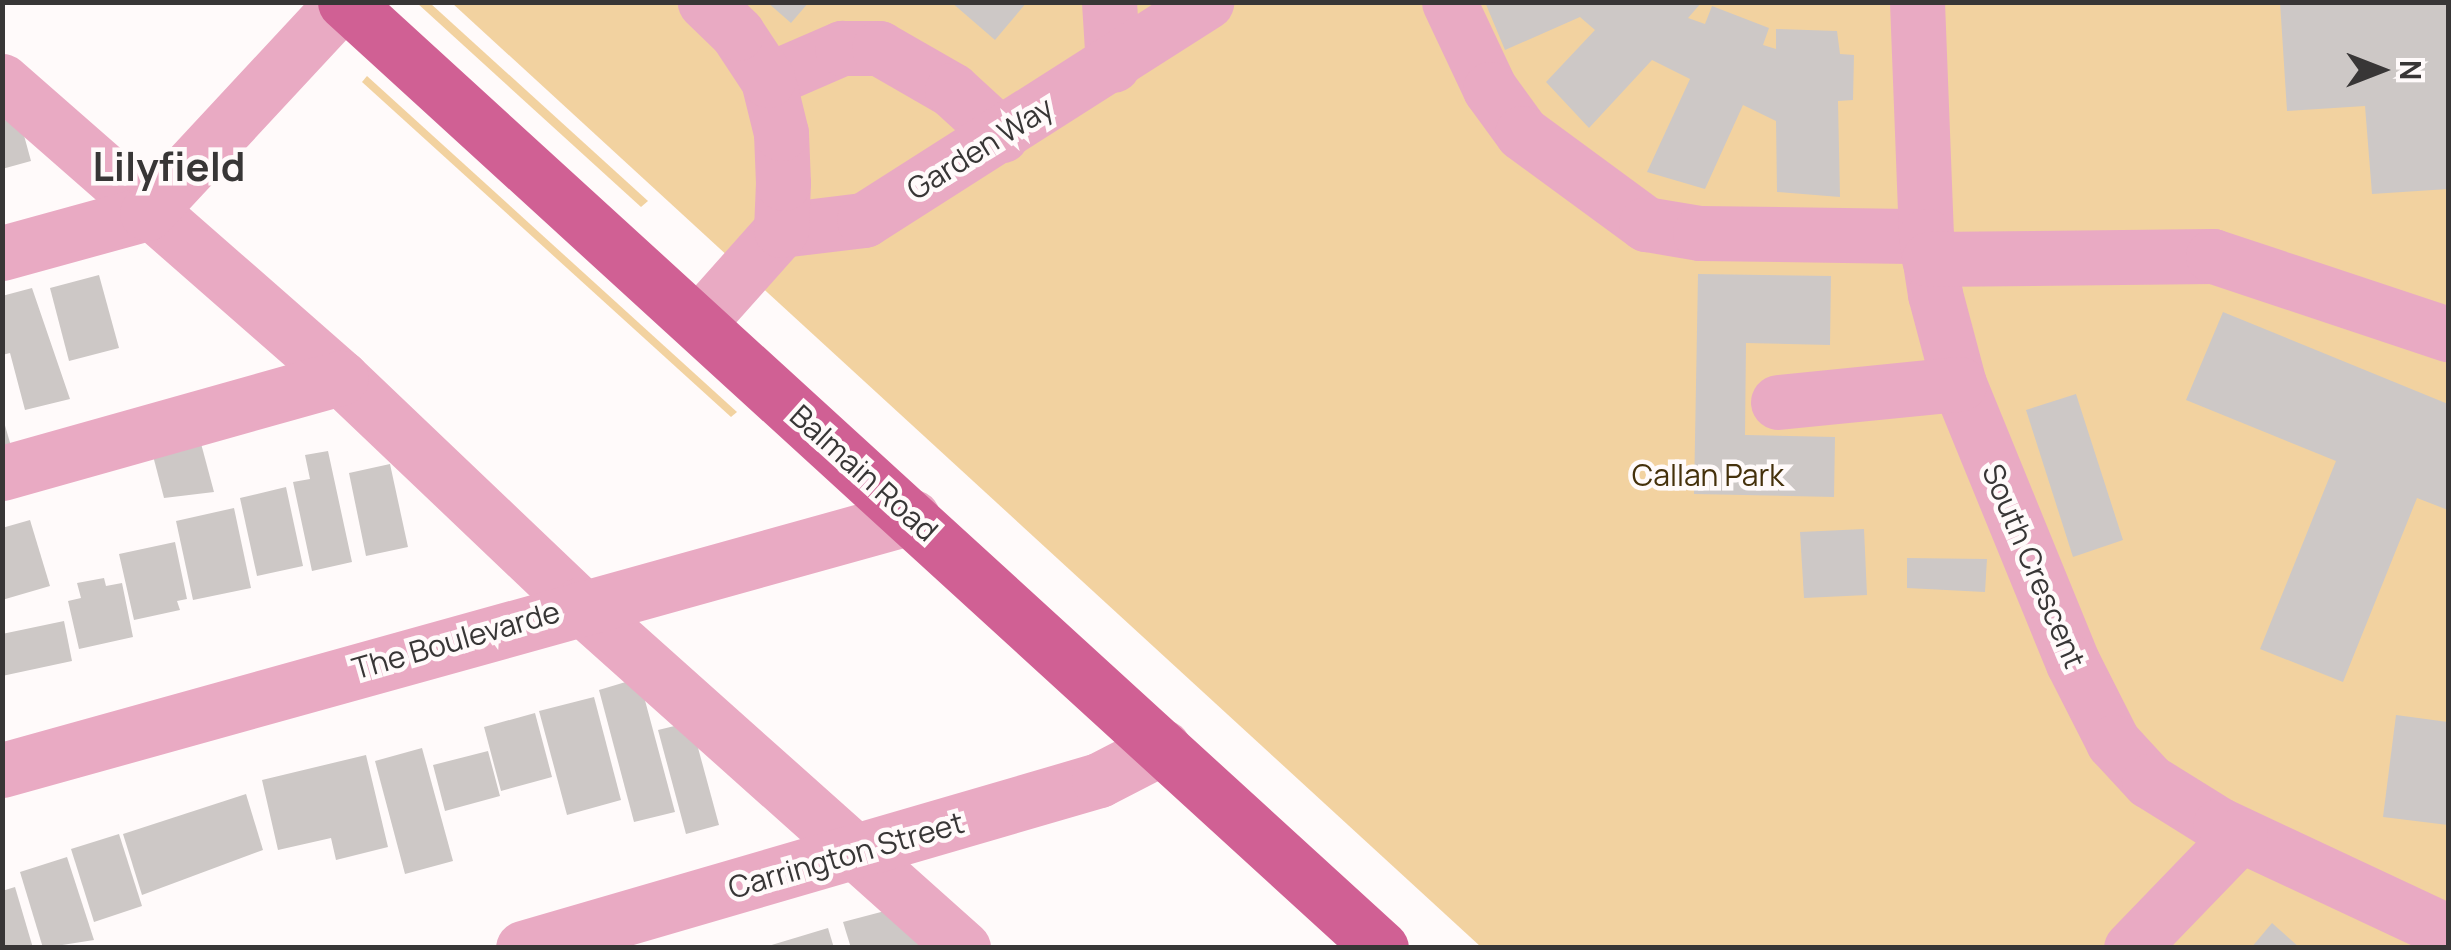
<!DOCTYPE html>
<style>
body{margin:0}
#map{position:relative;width:2451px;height:950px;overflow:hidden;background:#fffafa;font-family:Manrope,sans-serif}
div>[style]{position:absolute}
.green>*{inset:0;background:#f2d2a0}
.building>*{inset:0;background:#cdc8c6}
.minor>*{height:55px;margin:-27.5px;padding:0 27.5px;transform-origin:27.5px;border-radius:27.5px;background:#e9aac3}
.major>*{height:55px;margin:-27.5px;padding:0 27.5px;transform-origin:27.5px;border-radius:27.5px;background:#d06094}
span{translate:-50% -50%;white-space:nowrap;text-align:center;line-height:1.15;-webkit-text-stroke:9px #fffafa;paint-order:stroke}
.street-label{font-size:30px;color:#383636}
.park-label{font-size:30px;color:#45310b}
.district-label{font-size:40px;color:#383636;font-weight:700}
.frame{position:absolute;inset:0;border:5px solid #383636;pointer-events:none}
.north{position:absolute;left:2331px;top:20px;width:100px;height:100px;-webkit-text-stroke:8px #fffafa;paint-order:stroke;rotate:90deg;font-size:28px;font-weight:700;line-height:40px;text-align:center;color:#383636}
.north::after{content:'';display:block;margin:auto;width:35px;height:45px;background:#383636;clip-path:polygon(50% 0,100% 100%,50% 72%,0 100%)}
</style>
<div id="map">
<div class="green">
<div style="clip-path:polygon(417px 3px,430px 3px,648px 201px,641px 207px)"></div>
<div style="clip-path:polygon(452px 3px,2448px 3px,2448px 947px,1481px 947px)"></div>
<div style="clip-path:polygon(367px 76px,737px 412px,731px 417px,362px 82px)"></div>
</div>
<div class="building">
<div style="clip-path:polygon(767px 2px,809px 2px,791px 23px)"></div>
<div style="clip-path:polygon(951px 2px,1027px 2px,995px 40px)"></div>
<div style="clip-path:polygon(1485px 2px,1702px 2px,1688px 18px,1705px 24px,1712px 6px,1769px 28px,1763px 45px,1776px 49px,1776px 29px,1837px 31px,1840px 54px,1854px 55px,1853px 100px,1838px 101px,1840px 197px,1777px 192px,1776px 121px,1743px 105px,1705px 189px,1647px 172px,1690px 79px,1652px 60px,1589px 128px,1546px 82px,1595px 30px,1580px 17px,1505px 50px)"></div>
<div style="clip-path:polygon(2280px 2px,2448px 2px,2448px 189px,2372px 194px,2365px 106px,2287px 111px)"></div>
<div style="clip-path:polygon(19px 117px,31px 161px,2px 169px,2px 121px)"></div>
<div style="clip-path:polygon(1698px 274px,1831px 276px,1830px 345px,1746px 343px,1745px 435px,1835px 437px,1834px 497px,1694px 494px)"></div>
<div style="clip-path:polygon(99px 275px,119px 348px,69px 361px,50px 288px)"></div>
<div style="clip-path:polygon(32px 288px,70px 399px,25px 410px,10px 353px,2px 355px,2px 296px)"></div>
<div style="clip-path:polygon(2223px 312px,2448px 404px,2448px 510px,2417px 498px,2343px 682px,2260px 649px,2336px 461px,2186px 400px)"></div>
<div style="clip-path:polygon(2076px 394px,2123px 540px,2073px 557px,2026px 410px)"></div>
<div style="clip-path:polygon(2px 415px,15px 460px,2px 463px)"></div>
<div style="clip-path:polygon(199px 436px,214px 492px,164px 498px,151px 448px)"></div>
<div style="clip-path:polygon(328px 451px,352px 562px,312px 571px,293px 482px,310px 479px,305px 455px)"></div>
<div style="clip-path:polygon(390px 464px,408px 547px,366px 556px,349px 473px)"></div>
<div style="clip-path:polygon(286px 487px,303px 566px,257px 576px,240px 498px)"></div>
<div style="clip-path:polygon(234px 508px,251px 588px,193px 600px,176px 521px)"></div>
<div style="clip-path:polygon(30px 520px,50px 586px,2px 600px,2px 528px)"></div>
<div style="clip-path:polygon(1864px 529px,1867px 595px,1804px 598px,1800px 532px)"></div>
<div style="clip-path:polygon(175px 542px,187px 599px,177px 601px,180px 610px,134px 620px,119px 554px)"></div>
<div style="clip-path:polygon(1907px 558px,1987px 559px,1985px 592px,1907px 588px)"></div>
<div style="clip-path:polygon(104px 578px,106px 586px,122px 583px,133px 637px,79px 649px,68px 601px,81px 598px,77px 583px)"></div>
<div style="clip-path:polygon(64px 621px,72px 661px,2px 676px,2px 634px)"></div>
<div style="clip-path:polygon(639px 678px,675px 812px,634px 822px,599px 690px)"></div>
<div style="clip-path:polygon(594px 697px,621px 800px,567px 815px,539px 711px)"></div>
<div style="clip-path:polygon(535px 713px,552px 777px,501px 791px,484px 727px)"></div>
<div style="clip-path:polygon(2396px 715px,2448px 722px,2448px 825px,2383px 817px)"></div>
<div style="clip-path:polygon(691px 722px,719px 825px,686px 834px,658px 730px)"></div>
<div style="clip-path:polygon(422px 748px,453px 861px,405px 874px,375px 761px)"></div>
<div style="clip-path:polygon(488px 751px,500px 796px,445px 811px,433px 765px)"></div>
<div style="clip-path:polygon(366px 755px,388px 847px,336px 860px,331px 838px,278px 850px,262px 780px)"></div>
<div style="clip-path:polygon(246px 794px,263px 850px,142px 895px,123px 834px)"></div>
<div style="clip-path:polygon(119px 834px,142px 906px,94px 922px,71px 849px)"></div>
<div style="clip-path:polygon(67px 857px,94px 940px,43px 948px,20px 872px)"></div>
<div style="clip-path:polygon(15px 887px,33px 948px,2px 948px,2px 891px)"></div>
<div style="clip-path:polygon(900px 907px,942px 948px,851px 948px,843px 922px)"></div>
<div style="clip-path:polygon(2272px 923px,2300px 948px,2251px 948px)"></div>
<div style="clip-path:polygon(828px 928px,834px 948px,765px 948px,765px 947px)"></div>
</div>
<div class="minor">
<div style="left:1109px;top:2px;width:63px;rotate:86.4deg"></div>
<div style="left:1449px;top:2px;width:96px;rotate:64.8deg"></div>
<div style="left:1490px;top:89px;width:54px;rotate:54deg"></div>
<div style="left:1522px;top:133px;width:154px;rotate:36.3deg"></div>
<div style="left:1646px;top:224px;width:55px;rotate:9.5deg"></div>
<div style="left:1700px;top:233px;width:226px;rotate:0.8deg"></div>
<div style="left:1917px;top:2px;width:234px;rotate:87.8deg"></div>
<div style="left:1926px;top:236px;width:59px;rotate:81.2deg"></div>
<div style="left:1935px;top:294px;width:93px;rotate:75.1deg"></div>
<div style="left:1959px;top:384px;width:301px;rotate:67.8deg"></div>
<div style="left:2073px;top:663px;width:89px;rotate:63.1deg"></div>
<div style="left:2113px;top:742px;width:53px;rotate:47.3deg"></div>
<div style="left:2149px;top:781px;width:84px;rotate:31.8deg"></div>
<div style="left:2220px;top:825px;width:252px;rotate:25.1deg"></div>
<div style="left:768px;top:80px;width:81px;rotate:-23.4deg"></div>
<div style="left:842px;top:48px;width:37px"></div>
<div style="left:879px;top:48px;width:84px;rotate:29.9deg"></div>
<div style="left:952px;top:90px;width:67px;rotate:42.6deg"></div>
<div style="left:2px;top:81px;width:451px;rotate:41.2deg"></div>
<div style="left:341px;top:378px;width:329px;rotate:43.6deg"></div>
<div style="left:579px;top:605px;width:515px;rotate:41.77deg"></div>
<div style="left:781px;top:230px;width:84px;rotate:-6.9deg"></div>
<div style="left:864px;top:220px;width:406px;rotate:-32.5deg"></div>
<div style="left:2px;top:253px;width:150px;rotate:-15.4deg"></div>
<div style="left:147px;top:213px;width:288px;rotate:-47.1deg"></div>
<div style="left:1929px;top:259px;width:284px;rotate:-0.6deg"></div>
<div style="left:2213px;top:256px;width:248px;rotate:18.4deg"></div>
<div style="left:699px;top:322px;width:123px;rotate:-48.3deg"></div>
<div style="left:781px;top:230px;width:47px;rotate:-87.6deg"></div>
<div style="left:783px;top:183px;width:50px;rotate:-92.3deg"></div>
<div style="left:781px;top:133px;width:55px;rotate:-103.8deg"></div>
<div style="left:768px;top:80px;width:56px;rotate:-123.4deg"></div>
<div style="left:737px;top:33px;width:45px;rotate:-135.9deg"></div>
<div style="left:1778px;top:402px;width:182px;rotate:-5.7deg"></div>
<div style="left:2px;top:473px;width:352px;rotate:-15.7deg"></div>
<div style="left:2px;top:770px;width:945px;rotate:-15.54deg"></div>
<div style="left:523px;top:948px;width:600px;rotate:-16.26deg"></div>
<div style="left:1099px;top:780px;width:72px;rotate:-27.3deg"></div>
<div style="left:2131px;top:948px;width:157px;rotate:-46deg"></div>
</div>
<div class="major">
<div style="left:345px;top:2px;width:1403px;rotate:42.4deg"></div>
</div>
<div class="street-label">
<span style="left:980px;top:148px;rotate:-32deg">Garden Way</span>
<span style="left:864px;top:473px;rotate:42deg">Balmain Road</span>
<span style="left:2034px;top:566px;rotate:67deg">South Crescent</span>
<span style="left:456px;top:640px;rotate:-16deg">The Boulevarde</span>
<span style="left:846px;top:855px;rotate:-16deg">Carrington Street</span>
</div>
<div class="park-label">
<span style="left:1708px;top:475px">Callan Park</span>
</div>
<div class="district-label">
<span style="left:169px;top:166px">Lilyfield</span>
</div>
<div class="frame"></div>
<div class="north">N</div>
</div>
